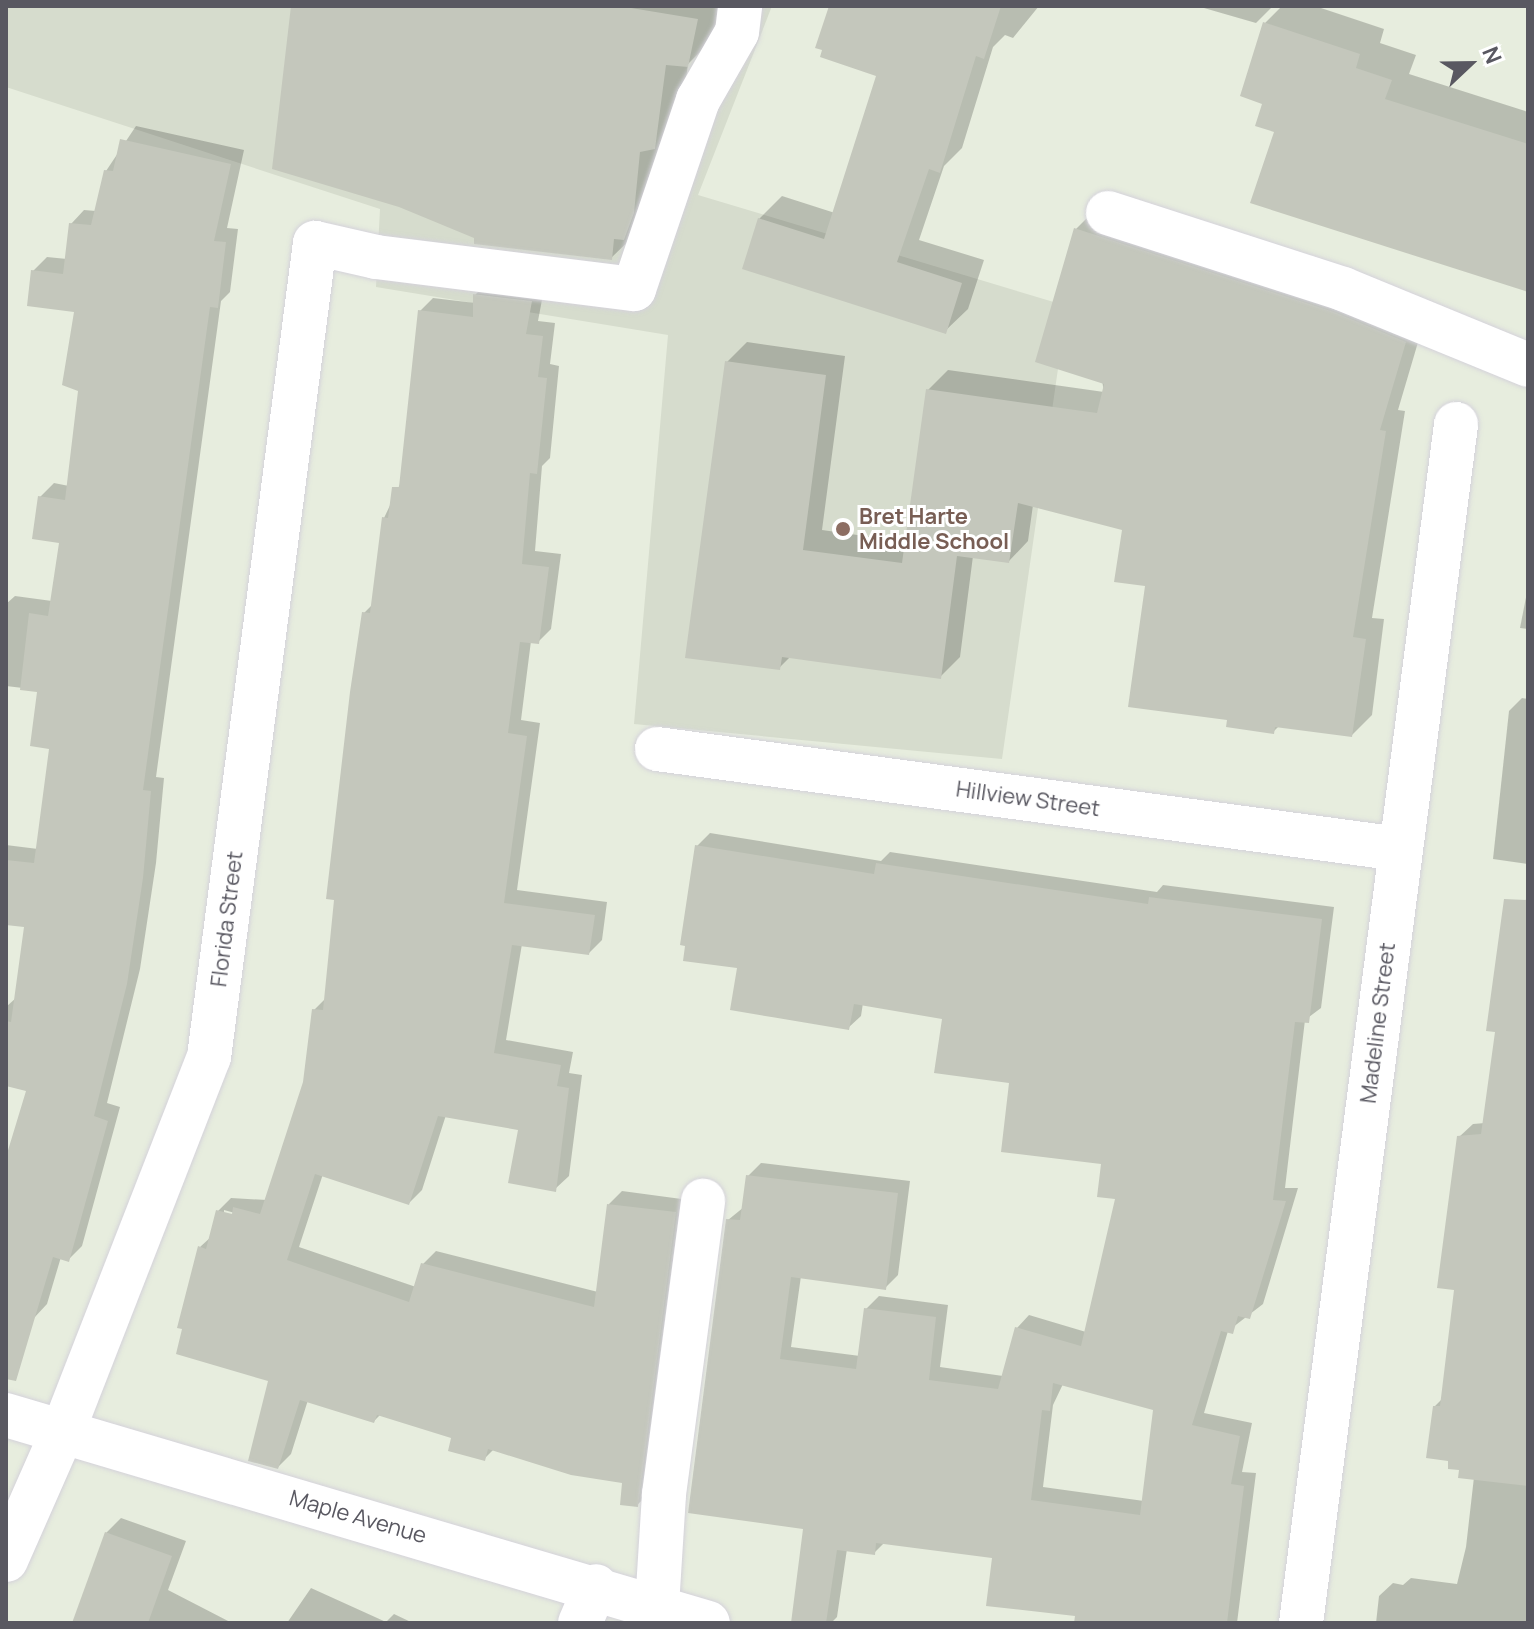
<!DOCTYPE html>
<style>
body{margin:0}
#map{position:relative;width:1534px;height:1629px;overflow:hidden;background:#e7edde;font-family:Manrope,sans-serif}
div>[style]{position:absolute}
.education>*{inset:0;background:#d6dccd}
.shadow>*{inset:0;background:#0003}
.building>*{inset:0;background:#c4c7bc}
.roads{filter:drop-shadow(0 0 2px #d4d2da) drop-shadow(0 0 2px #d4d2da)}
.minor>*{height:44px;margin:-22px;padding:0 22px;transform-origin:22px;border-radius:22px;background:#fff}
.dots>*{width:22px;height:22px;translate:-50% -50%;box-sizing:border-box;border:4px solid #fff;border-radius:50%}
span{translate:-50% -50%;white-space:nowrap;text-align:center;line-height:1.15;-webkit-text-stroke:6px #fff;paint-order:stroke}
.education-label{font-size:22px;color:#785e54;font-weight:700}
.left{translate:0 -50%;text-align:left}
.street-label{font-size:22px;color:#595861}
.frame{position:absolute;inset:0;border:8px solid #595861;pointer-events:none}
.north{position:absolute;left:1430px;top:24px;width:80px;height:80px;-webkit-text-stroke:6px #fff;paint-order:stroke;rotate:68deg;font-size:22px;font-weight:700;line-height:32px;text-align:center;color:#595861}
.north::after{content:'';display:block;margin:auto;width:28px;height:36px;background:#595861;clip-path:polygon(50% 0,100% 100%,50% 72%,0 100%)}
</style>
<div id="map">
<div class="education">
<div style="clip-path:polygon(6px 6px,772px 6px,698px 195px,1067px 306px,1002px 759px,634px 724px,668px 335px,376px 287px,380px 209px,6px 87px)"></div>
</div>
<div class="shadow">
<div style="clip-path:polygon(293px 6px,722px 6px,714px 38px,688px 64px,681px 120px,638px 232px,611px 258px,476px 237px)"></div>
<div style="clip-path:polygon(831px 6px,1039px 6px,1013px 38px,1005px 35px,993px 47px,962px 148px,944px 166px,919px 240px,984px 260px,968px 309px,945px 331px,759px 219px,782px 196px,835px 213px,879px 75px)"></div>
<div style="clip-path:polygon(1197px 6px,1273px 6px,1256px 23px)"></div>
<div style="clip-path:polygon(1282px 6px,1315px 6px,1384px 29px,1380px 43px,1416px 55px,1409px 74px,1528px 112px,1528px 290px,1277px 130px,1264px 102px,1265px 23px)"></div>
<div style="clip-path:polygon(136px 126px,244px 150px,227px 228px,238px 229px,230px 292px,221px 301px,156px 777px,164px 778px,156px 863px,140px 969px,107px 1103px,120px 1107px,82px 1246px,68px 1260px,61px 1257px,47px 1304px,34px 1318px,6px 1310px,6px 1164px,28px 1089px,6px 1084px,6px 1007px,17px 997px,26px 925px,6px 923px,6px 845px,38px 849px,51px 747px,40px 690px,6px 686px,6px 604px,15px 596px,52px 601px,61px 542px,40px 497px,54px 483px,69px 486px,81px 390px,76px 310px,33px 271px,47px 257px,67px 259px,71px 224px,84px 210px,96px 211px,106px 171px)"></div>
<div style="clip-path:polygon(1096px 209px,1424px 322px,1398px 410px,1405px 411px,1372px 618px,1384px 619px,1372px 715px,1352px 735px,1280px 725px,1273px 732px,1229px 719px,1147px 585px,1125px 528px,1033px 505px,1028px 541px,1009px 561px,973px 556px,960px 657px,940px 677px,791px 656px,779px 668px,727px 362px,747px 342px,845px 356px,822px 530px,907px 542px,928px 390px,948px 370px,1104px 392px,1076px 229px)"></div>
<div style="clip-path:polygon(evenodd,488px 282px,544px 289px,538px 321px,555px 323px,550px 364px,559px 366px,550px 458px,542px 466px,535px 551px,561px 554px,551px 629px,538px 642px,531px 641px,521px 720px,540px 723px,517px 890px,607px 902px,602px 940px,589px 953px,522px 944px,506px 1040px,573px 1052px,569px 1073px,582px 1075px,569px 1176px,555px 1189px,520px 1129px,446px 1115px,422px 1190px,409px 1203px,323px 1174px,299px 1247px,416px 1287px,423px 1264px,436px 1251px,598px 1292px,609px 1204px,622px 1191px,689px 1200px,651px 1492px,637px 1505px,625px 1481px,494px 1449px,484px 1459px,453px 1437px,381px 1414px,374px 1421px,308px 1400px,291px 1454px,278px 1467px,270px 1380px,200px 1247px,212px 1236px,218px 1211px,231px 1198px,267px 1200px,305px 1082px,314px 1010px,326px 998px,364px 613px,373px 604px,384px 518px,402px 480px,420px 311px,433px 298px,475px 303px,475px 295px,488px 282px,224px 1210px,242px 1215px,224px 1214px,224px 1210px)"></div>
<div style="clip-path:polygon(1528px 587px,1528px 629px,1520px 628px)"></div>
<div style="clip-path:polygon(1522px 698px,1528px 699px,1528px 864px,1493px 859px,1509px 711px)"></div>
<div style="clip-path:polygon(evenodd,710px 833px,881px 861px,890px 852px,1157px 892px,1163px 885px,1334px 907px,1321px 1008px,1305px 1020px,1285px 1188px,1298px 1188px,1263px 1304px,1228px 1331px,1204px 1413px,1252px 1423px,1242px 1472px,1256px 1473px,1237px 1623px,1076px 1623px,1077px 1614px,994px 1556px,885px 1542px,874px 1553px,847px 1549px,837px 1617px,831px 1623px,793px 1623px,805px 1528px,728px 1220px,744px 1207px,748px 1176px,761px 1163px,910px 1181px,898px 1275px,886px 1287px,801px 1276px,791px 1347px,860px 1356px,866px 1309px,879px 1296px,948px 1305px,940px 1367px,1003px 1376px,1017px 1328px,1029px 1315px,1086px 1332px,1118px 1197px,1103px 1162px,944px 1017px,863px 1003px,861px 1016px,848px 1028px,740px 966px,697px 846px,710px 833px,1063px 1384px,1155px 1409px,1144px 1501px,1043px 1487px,1053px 1405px,1063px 1384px)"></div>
<div style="clip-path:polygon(1528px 955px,1528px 1623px,1376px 1623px,1379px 1596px,1393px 1583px,1403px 1585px,1411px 1578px,1457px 1584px,1466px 1547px,1474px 1477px,1461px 1469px,1434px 1407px,1443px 1398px,1456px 1288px,1459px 1137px,1473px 1124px,1485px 1123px)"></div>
<div style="clip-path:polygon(121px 1518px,186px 1541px,168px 1590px,232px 1623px,74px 1623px,106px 1533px)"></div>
<div style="clip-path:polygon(311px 1588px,386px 1622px,394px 1614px,413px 1623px,287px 1623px)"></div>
</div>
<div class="building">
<div style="clip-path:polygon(291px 6px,619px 6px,698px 19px,688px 67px,666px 65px,655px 149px,640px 152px,634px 213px,624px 240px,614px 239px,612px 260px,474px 244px,474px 238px,399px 207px,272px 169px)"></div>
<div style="clip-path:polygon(829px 6px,1001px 6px,984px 59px,976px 56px,940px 173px,929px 169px,897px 262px,962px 283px,946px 334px,742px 269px,758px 218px,824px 239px,876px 76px,820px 57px,822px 50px,815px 48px)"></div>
<div style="clip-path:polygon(1263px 22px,1360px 54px,1356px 68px,1392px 80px,1385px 99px,1528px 144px,1528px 292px,1250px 203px,1274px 132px,1255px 126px,1262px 104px,1240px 96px)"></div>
<div style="clip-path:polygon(120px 139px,231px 164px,214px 241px,226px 242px,218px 308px,210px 307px,143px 790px,151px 791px,143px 878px,127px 984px,94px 1116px,108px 1121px,69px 1262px,53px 1257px,16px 1381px,6px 1379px,6px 1157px,26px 1091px,6px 1086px,6px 1021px,11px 1022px,24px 927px,6px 925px,6px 860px,34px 863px,49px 749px,30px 746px,37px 692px,20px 690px,29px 613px,48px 616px,59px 543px,32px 539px,38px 496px,65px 500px,78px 391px,62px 385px,74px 312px,27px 306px,31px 270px,63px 274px,69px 223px,91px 225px,104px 170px,113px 171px)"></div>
<div style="clip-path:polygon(1074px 228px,1334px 312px,1406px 342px,1380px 430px,1386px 431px,1353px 637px,1366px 639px,1352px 737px,1275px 727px,1274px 734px,1226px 727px,1227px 720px,1128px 707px,1145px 586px,1114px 582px,1122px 530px,1018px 503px,1009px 563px,957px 556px,941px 679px,782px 657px,780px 670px,685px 658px,725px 361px,826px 375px,803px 550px,902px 563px,926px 389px,1097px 413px,1104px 384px,1035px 362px)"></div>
<div style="clip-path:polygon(473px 294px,532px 301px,526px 334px,543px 336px,538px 377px,547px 378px,537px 474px,530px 473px,522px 564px,549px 567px,539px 644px,520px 642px,508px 733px,527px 736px,504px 903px,595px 915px,589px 955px,512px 945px,494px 1053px,561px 1065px,557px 1086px,569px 1088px,556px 1192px,508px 1183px,518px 1130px,438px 1116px,409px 1205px,315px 1174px,287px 1260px,409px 1302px,421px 1263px,594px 1307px,607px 1204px,676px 1212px,638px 1507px,620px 1505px,622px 1483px,571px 1475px,488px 1449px,485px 1461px,448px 1451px,451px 1438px,377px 1415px,374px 1423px,300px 1400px,278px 1469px,248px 1461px,268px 1381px,176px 1354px,182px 1329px,177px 1328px,198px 1246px,206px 1249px,216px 1210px,232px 1214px,233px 1207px,260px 1214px,303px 1082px,312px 1009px,323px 1010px,334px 900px,326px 899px,350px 692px,362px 612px,370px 613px,382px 517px,388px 518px,392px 487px,399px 487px,418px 310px,473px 317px)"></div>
<div style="clip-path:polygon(evenodd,695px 845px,874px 874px,876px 863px,1148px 904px,1149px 897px,1322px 919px,1309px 1023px,1295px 1022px,1273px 1200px,1286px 1201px,1250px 1319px,1238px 1316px,1233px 1334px,1221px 1331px,1192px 1425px,1240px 1436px,1231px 1484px,1244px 1486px,1227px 1623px,1074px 1623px,1075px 1616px,986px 1606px,992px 1558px,876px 1543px,875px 1555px,837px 1550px,826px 1623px,791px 1623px,803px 1529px,688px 1513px,726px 1219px,740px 1220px,746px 1175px,898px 1193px,886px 1290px,791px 1277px,780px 1359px,856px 1369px,864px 1308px,936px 1317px,929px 1380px,998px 1389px,1015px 1327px,1081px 1346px,1115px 1199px,1097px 1197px,1101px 1164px,1001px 1152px,1009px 1083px,934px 1073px,942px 1019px,854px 1004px,849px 1030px,730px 1010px,737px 968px,683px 961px,685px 946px,680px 945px,695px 845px,1053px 1383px,1153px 1410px,1140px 1515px,1031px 1500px,1042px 1410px,1050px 1411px,1053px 1383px)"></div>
<div style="clip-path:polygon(1504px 899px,1528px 900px,1528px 1486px,1458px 1478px,1459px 1470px,1448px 1469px,1448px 1461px,1426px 1458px,1433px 1406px,1440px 1406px,1454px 1290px,1437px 1288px,1457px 1136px,1481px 1134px,1495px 1032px,1486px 1031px)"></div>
<div style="clip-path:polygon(105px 1532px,172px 1556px,148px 1623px,72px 1623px)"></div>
</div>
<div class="roads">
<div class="minor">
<div style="left:1108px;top:213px;width:247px;rotate:17.9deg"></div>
<div style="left:1343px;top:289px;width:200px;rotate:22.3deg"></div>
<div style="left:657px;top:749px;width:750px;rotate:7.67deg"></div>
<div style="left:6px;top:1415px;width:732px;rotate:16.5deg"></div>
<div style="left:6px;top:1560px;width:141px;rotate:-66.2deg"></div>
<div style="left:63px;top:1431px;width:401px;rotate:-68.7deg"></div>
<div style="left:209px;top:1057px;width:821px;rotate:-82.58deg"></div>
<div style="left:315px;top:243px;width:63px;rotate:12.9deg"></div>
<div style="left:376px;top:257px;width:260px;rotate:7.1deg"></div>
<div style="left:634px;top:289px;width:200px;rotate:-71.3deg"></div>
<div style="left:698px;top:100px;width:78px;rotate:-60.2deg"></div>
<div style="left:737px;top:32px;width:26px;rotate:-83deg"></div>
<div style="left:657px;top:1606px;width:112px;rotate:-86.4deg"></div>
<div style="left:664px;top:1494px;width:296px;rotate:-82.4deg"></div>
<div style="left:580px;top:1623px;width:40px;rotate:-66.6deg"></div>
<div style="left:1301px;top:1623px;width:1209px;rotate:-82.63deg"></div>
</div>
</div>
<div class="dots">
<div style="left:843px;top:529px;background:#8d6e63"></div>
</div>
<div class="education-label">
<span class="left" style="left:859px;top:529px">Bret Harte<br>Middle School</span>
</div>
<div class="street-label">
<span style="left:1028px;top:799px;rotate:8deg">Hillview Street</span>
<span style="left:227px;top:919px;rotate:-83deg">Florida Street</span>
<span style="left:1378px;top:1023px;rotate:-83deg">Madeline Street</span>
<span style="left:358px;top:1517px;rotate:16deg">Maple Avenue</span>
</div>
<div class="frame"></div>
<div class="north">N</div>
</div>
